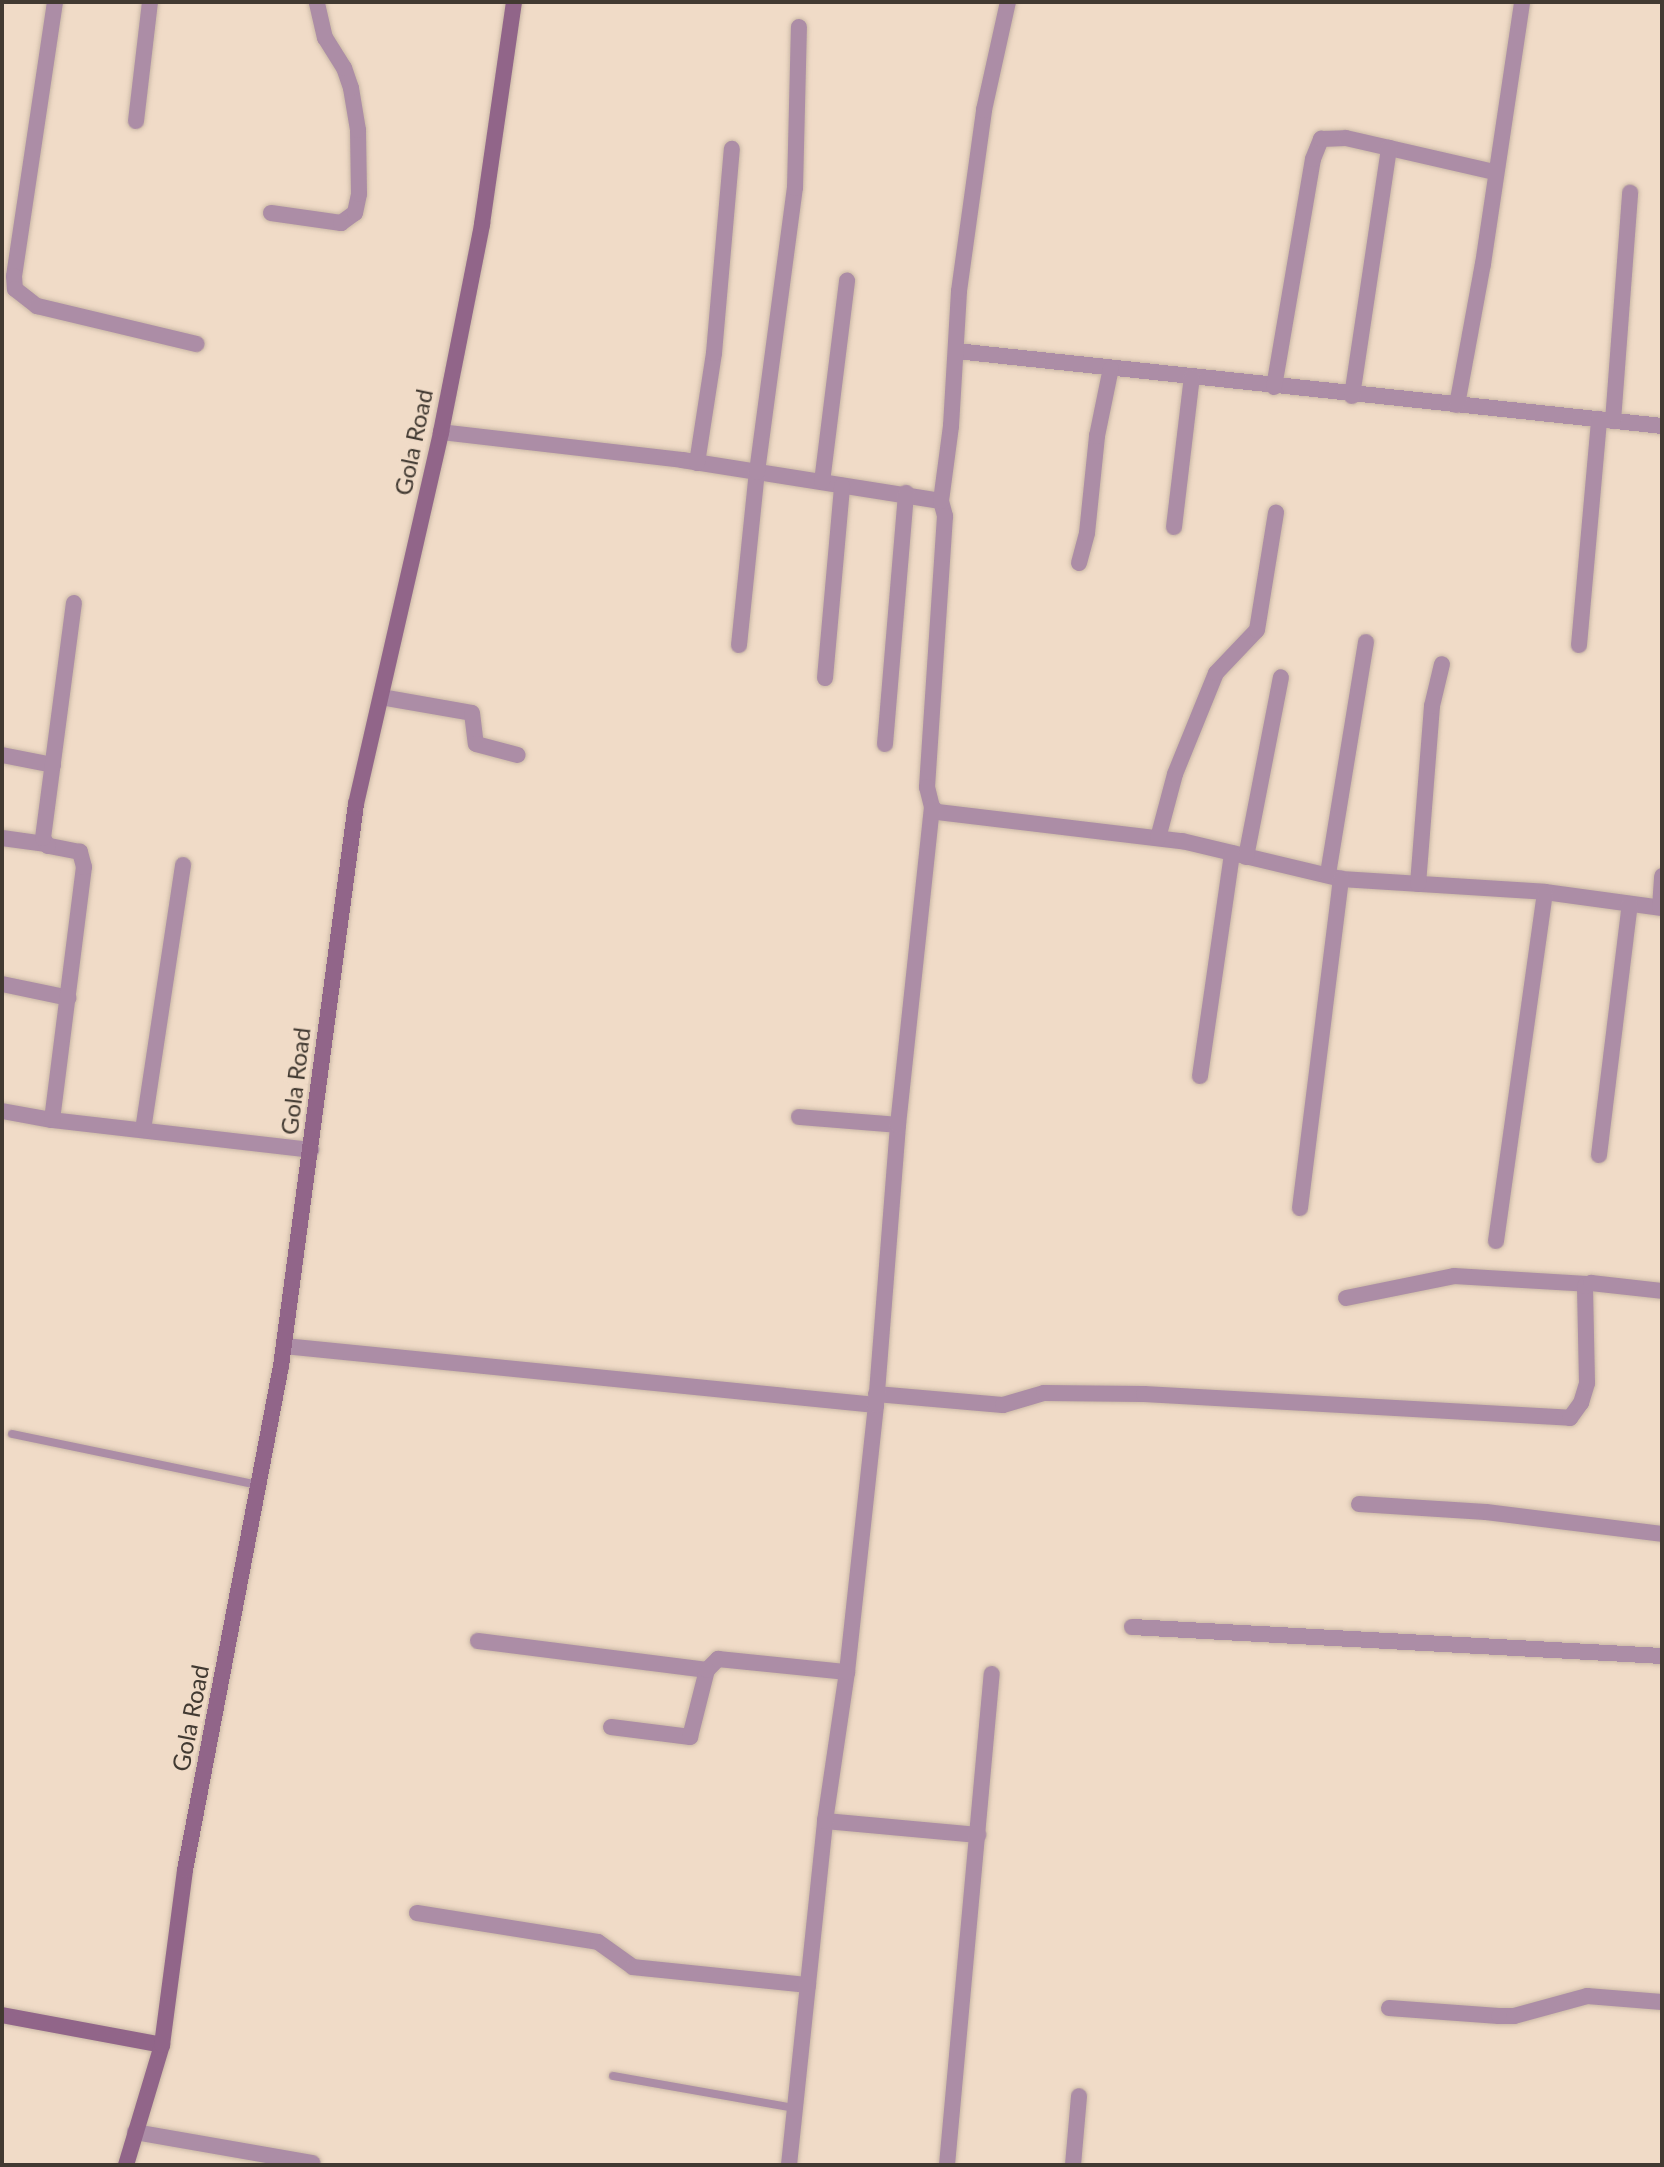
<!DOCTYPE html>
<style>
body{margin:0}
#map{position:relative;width:1664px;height:2167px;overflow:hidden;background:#f0dbc7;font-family:Lato,sans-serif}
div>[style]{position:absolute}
.roads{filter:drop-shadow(0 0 2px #cab8a6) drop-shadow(0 0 2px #cab8a6)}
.lane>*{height:8px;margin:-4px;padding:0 4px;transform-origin:4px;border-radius:4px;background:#ac8da6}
.street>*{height:16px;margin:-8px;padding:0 8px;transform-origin:8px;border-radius:8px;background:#ac8da6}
.secondary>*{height:16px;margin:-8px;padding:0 8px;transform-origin:8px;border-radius:8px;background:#916589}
span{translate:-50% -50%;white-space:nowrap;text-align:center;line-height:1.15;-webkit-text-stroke:8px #f0dbc7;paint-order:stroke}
.street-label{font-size:24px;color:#423a32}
.frame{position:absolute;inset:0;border:4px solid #423a32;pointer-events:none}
</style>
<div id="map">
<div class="roads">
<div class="lane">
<div style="left:12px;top:1434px;width:251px;rotate:11.7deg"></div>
<div style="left:613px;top:2076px;width:185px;rotate:10deg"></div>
</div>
<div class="street">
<div style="left:55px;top:2px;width:277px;rotate:98.5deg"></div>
<div style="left:14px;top:276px;width:13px;rotate:86deg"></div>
<div style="left:15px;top:289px;width:28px;rotate:38deg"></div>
<div style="left:37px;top:306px;width:164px;rotate:13.4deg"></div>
<div style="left:136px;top:121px;width:120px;rotate:-83.3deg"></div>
<div style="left:271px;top:213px;width:71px;rotate:8.1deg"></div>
<div style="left:341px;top:223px;width:17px;rotate:-36deg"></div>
<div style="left:355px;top:213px;width:19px;rotate:-78deg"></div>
<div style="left:359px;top:194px;width:64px;rotate:-90.9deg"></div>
<div style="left:358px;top:130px;width:43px;rotate:-99.5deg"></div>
<div style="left:351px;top:88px;width:21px;rotate:-109deg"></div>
<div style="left:344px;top:68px;width:36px;rotate:-122deg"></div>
<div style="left:325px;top:38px;width:37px;rotate:-103deg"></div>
<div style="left:956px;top:351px;width:710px;rotate:6.06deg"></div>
<div style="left:1274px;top:387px;width:231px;rotate:-80.3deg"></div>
<div style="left:1313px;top:159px;width:22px;rotate:-68deg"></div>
<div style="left:1321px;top:139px;width:25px;rotate:-2deg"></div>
<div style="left:1346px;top:138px;width:153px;rotate:12.9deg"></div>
<div style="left:1352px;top:396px;width:251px;rotate:-81.5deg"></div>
<div style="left:1457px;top:405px;width:143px;rotate:-79.6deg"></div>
<div style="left:1483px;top:264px;width:265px;rotate:-81.5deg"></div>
<div style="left:1613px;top:421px;width:229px;rotate:-85.7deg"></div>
<div style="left:441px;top:432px;width:243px;rotate:6.6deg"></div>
<div style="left:682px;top:460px;width:262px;rotate:9deg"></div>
<div style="left:941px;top:501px;width:16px;rotate:75deg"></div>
<div style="left:945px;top:516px;width:272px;rotate:93.8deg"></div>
<div style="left:927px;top:787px;width:21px;rotate:76deg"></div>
<div style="left:932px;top:807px;width:7px;rotate:45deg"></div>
<div style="left:937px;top:812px;width:247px;rotate:6.8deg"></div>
<div style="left:1182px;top:841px;width:163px;rotate:13.4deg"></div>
<div style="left:1341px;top:879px;width:204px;rotate:3.6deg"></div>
<div style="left:1545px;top:892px;width:118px;rotate:7.8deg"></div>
<div style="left:697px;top:463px;width:111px;rotate:-81.2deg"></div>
<div style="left:714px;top:353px;width:205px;rotate:-85deg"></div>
<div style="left:822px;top:482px;width:203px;rotate:-82.9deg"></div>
<div style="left:941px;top:501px;width:76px;rotate:-82.4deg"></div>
<div style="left:951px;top:426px;width:135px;rotate:-86.6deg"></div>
<div style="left:959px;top:291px;width:183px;rotate:-82.1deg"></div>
<div style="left:984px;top:110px;width:111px;rotate:-77.5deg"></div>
<div style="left:1174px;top:527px;width:151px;rotate:-83.2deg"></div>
<div style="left:1079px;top:563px;width:31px;rotate:-75deg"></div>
<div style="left:1087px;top:533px;width:98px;rotate:-84.1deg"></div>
<div style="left:1097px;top:436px;width:69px;rotate:-78.4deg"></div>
<div style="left:739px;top:645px;width:174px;rotate:-84.1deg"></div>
<div style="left:757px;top:472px;width:287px;rotate:-82.4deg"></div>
<div style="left:795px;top:188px;width:161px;rotate:-88.6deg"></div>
<div style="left:1579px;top:645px;width:227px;rotate:-84.9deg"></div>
<div style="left:825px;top:678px;width:193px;rotate:-84.9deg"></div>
<div style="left:381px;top:697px;width:92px;rotate:10deg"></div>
<div style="left:472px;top:713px;width:31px;rotate:83deg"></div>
<div style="left:476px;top:744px;width:43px;rotate:14.7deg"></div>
<div style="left:885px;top:744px;width:252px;rotate:-85.2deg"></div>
<div style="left:2px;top:755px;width:52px;rotate:11.1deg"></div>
<div style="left:2px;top:838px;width:43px;rotate:7.9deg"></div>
<div style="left:1158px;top:838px;width:66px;rotate:-75.1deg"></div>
<div style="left:1175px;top:774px;width:109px;rotate:-67.9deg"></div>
<div style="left:1216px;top:673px;width:59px;rotate:-46.4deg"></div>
<div style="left:1257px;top:630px;width:119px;rotate:-80.8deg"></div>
<div style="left:1246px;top:857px;width:183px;rotate:-79deg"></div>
<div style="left:1328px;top:874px;width:235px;rotate:-80.7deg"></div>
<div style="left:1418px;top:884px;width:179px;rotate:-85.5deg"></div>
<div style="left:1432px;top:706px;width:43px;rotate:-76.6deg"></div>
<div style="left:1660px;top:907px;width:31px;rotate:-86deg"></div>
<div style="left:2px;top:984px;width:68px;rotate:11.8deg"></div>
<div style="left:1200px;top:1076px;width:225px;rotate:-81.8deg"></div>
<div style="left:2px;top:1111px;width:51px;rotate:10.2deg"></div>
<div style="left:52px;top:1120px;width:261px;rotate:6.6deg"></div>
<div style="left:799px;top:1117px;width:99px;rotate:4.6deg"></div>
<div style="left:52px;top:1120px;width:255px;rotate:-82.8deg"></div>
<div style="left:84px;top:867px;width:16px;rotate:-105deg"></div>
<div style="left:80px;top:852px;width:33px;rotate:-169deg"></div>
<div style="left:48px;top:846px;width:9px;rotate:-122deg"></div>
<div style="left:43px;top:838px;width:237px;rotate:-82.5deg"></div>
<div style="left:143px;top:1130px;width:268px;rotate:-81.4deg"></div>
<div style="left:1599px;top:1155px;width:253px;rotate:-83deg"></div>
<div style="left:1300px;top:1208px;width:332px;rotate:-82.9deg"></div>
<div style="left:1496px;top:1241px;width:352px;rotate:-82deg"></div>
<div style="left:1346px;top:1298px;width:110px;rotate:-11.5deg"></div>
<div style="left:1454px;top:1276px;width:133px;rotate:3.4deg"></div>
<div style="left:284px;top:1346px;width:595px;rotate:5.69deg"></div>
<div style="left:876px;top:1394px;width:127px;rotate:5deg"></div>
<div style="left:1003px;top:1405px;width:43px;rotate:-16.3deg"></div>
<div style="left:1044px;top:1393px;width:100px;rotate:0.6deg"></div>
<div style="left:1144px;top:1394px;width:427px;rotate:3.2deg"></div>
<div style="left:1570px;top:1418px;width:19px;rotate:-54deg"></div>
<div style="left:1581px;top:1403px;width:21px;rotate:-73deg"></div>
<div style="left:1587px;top:1383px;width:97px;rotate:-91.2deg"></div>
<div style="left:1585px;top:1286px;width:7px;rotate:-27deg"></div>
<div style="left:1591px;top:1283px;width:71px;rotate:6.4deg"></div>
<div style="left:1359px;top:1504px;width:127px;rotate:3.6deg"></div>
<div style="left:1486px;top:1512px;width:177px;rotate:7.1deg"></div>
<div style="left:1132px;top:1627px;width:531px;rotate:3.13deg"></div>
<div style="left:478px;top:1641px;width:231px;rotate:7.2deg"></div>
<div style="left:611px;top:1727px;width:80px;rotate:7.2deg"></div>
<div style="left:690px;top:1737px;width:69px;rotate:-75.8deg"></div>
<div style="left:707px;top:1670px;width:16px;rotate:-45deg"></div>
<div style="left:718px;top:1659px;width:130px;rotate:5.8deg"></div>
<div style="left:825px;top:1821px;width:154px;rotate:5.2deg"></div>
<div style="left:417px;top:1913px;width:183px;rotate:9.1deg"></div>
<div style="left:598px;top:1942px;width:43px;rotate:35.5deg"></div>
<div style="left:633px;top:1967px;width:176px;rotate:5.9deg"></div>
<div style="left:1389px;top:2008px;width:110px;rotate:4.2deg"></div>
<div style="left:1499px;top:2016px;width:15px"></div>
<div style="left:1514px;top:2016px;width:76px;rotate:-15.3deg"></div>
<div style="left:1587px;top:1996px;width:75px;rotate:4.6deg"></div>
<div style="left:135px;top:2132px;width:180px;rotate:9.9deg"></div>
<div style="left:789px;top:2165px;width:346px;rotate:-84deg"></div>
<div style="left:825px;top:1821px;width:151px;rotate:-81.6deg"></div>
<div style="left:847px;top:1672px;width:269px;rotate:-83.8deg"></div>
<div style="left:876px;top:1405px;width:281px;rotate:-85.5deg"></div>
<div style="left:898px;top:1125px;width:320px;rotate:-83.9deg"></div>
<div style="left:947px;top:2165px;width:493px;rotate:-84.8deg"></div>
<div style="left:1073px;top:2165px;width:69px;rotate:-85deg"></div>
</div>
<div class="secondary">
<div style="left:2px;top:2015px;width:163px;rotate:10.6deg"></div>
<div style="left:126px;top:2165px;width:125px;rotate:-73.3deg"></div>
<div style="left:162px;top:2045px;width:177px;rotate:-82.5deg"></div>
<div style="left:185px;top:1870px;width:513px;rotate:-79.22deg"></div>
<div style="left:281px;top:1366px;width:567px;rotate:-82.4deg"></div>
<div style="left:356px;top:804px;width:382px;rotate:-77.1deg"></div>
<div style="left:441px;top:432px;width:212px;rotate:-78.8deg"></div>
<div style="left:482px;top:224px;width:224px;rotate:-81.8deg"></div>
</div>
</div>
<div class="street-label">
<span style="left:413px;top:442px;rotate:-78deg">Gola Road</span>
<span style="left:295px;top:1081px;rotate:-83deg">Gola Road</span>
<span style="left:190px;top:1718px;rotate:-79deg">Gola Road</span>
</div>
<div class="frame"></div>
</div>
